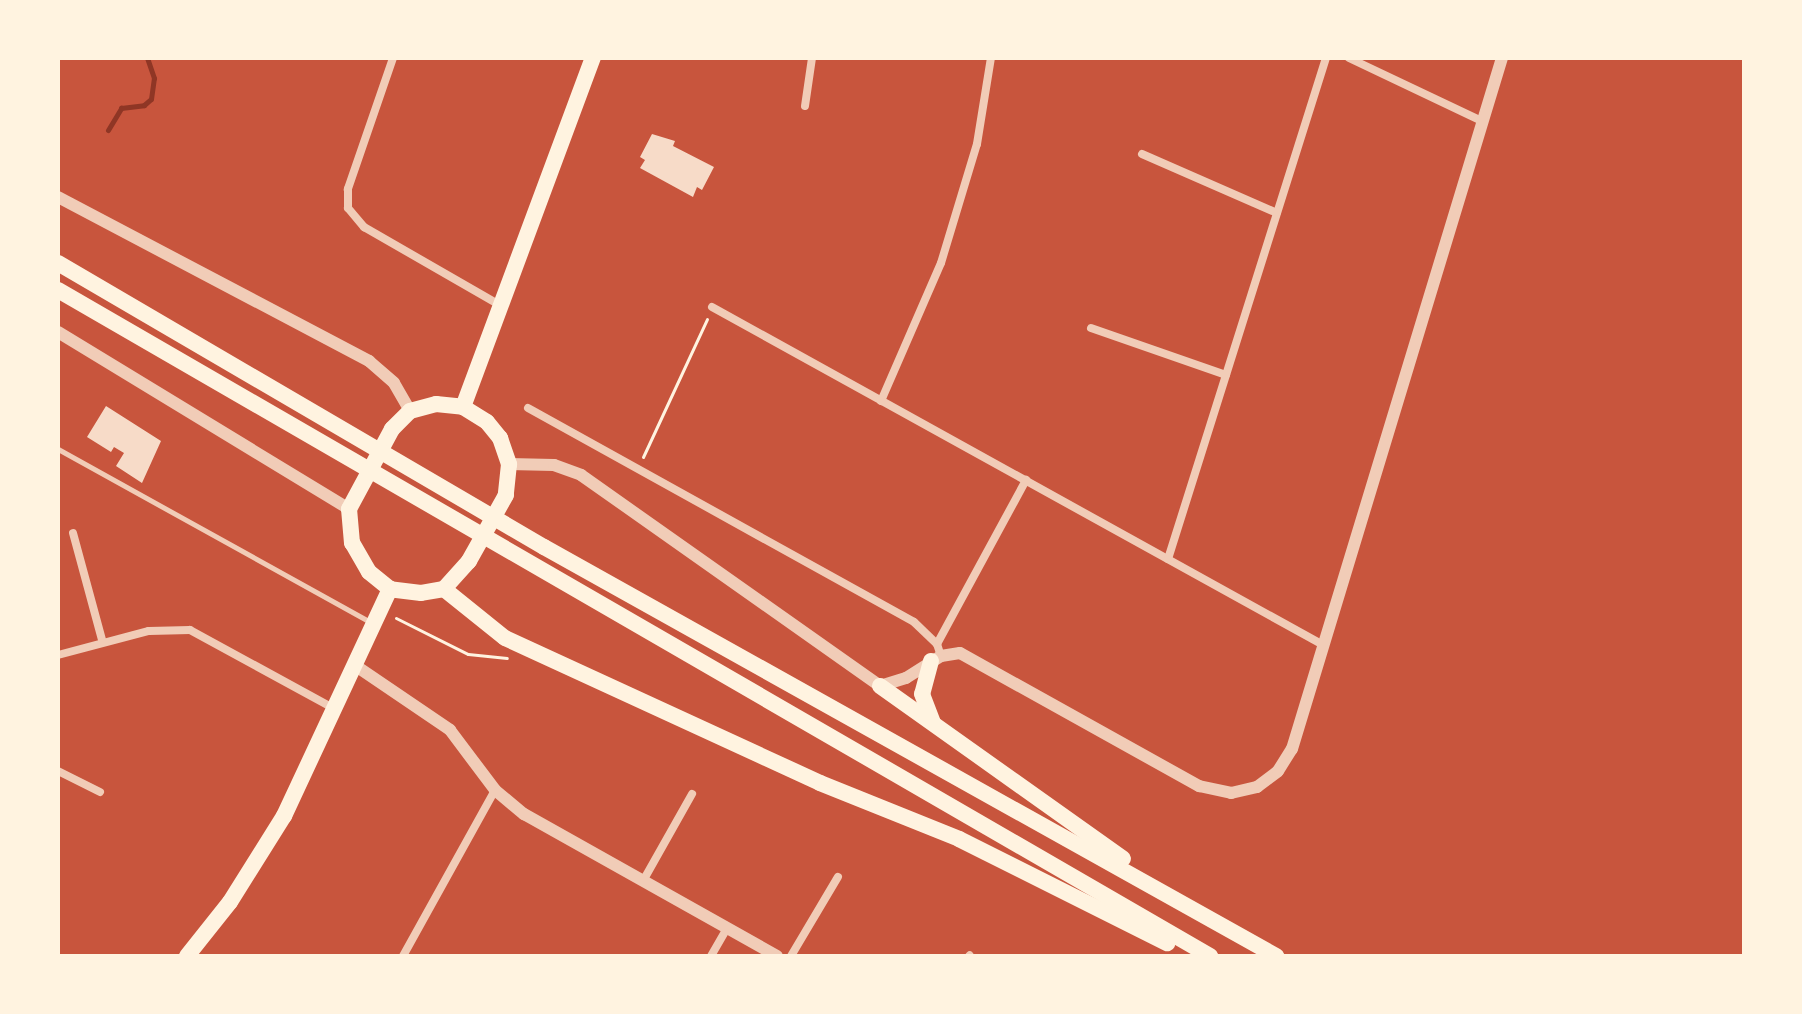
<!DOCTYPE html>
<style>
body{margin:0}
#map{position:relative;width:1802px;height:1014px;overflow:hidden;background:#c8553d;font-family:"Titillium Web",sans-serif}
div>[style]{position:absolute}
.stream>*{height:5px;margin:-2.5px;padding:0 2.5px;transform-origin:2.5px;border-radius:2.5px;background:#8f3625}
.building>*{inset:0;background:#f7dbc8}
.path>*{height:3px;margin:-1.5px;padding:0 1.5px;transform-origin:1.5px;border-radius:1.5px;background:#fff3e0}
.service>*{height:5px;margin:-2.5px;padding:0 2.5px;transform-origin:2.5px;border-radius:2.5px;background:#f1ccb7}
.minor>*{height:8px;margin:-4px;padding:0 4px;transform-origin:4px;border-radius:4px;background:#f1ccb7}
.tertiary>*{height:12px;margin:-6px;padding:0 6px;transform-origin:6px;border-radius:6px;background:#f1ccb7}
.primary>*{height:16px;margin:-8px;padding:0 8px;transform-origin:8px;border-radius:8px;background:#fff3e0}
.trunk>*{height:16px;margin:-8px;padding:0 8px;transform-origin:8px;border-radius:8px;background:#fff3e0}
span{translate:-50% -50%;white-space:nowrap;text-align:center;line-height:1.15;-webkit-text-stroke:8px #fff3e0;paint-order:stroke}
.frame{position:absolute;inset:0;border:60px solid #fff3e0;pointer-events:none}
</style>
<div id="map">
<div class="stream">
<div style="left:108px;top:130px;width:26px;rotate:-59deg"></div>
<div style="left:121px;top:108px;width:23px;rotate:-7deg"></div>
<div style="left:144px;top:105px;width:9px;rotate:-41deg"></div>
<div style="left:151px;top:99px;width:21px;rotate:-82deg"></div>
<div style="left:154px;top:78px;width:21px;rotate:-109deg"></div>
</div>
<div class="building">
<div style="clip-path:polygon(652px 134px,675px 141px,673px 146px,714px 167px,702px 190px,697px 187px,693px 197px,640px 168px,645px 160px,640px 157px)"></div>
<div style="clip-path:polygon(106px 406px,161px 441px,142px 483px,116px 466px,124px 453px,114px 447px,111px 452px,87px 437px)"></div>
</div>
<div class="path">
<div style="left:643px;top:457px;width:152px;rotate:-65.1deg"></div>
<div style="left:396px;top:618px;width:80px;rotate:26.6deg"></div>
<div style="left:468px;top:654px;width:39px;rotate:6deg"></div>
</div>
<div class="service">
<div style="left:58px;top:449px;width:359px;rotate:29deg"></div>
</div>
<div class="minor">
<div style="left:393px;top:58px;width:139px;rotate:109deg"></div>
<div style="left:348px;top:189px;width:19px;rotate:90deg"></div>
<div style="left:348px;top:208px;width:25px;rotate:50deg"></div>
<div style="left:364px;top:227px;width:160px;rotate:29.9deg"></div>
<div style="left:1349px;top:58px;width:149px;rotate:25.4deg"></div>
<div style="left:805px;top:106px;width:49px;rotate:-81.7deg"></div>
<div style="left:1142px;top:154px;width:147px;rotate:23.6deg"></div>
<div style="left:712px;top:307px;width:698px;rotate:28.95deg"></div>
<div style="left:1091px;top:328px;width:143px;rotate:19.2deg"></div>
<div style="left:881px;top:401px;width:150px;rotate:-66.5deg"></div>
<div style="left:941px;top:263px;width:124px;rotate:-73.2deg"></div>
<div style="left:977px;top:144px;width:87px;rotate:-80.8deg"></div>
<div style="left:528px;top:408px;width:441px;rotate:29deg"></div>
<div style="left:914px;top:622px;width:32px;rotate:44deg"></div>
<div style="left:937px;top:644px;width:13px;rotate:72deg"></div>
<div style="left:73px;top:533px;width:111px;rotate:74.8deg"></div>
<div style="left:1168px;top:559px;width:525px;rotate:-72.5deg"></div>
<div style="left:937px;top:644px;width:187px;rotate:-61.5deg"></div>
<div style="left:58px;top:655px;width:94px;rotate:-14.8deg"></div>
<div style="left:149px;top:631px;width:41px;rotate:-1.4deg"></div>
<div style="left:190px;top:630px;width:165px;rotate:28.6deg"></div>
<div style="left:58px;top:771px;width:47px;rotate:26.6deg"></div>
<div style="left:643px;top:881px;width:100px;rotate:-60.6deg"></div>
<div style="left:403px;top:956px;width:190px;rotate:-61deg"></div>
<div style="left:711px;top:956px;width:32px;rotate:-60deg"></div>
<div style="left:791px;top:956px;width:92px;rotate:-59.3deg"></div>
<div style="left:969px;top:956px;width:1px;rotate:-45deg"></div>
</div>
<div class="tertiary">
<div style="left:58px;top:197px;width:352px;rotate:27.8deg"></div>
<div style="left:369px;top:361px;width:33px;rotate:41deg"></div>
<div style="left:394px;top:383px;width:32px;rotate:60deg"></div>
<div style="left:58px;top:332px;width:341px;rotate:31.3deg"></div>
<div style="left:509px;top:464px;width:45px;rotate:1.3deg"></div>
<div style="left:554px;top:465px;width:29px;rotate:20deg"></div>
<div style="left:581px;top:475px;width:366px;rotate:35.2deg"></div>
<div style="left:880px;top:686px;width:27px;rotate:-17deg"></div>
<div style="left:906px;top:678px;width:41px;rotate:-32.2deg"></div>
<div style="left:941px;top:656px;width:19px;rotate:-9deg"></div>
<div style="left:960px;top:653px;width:274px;rotate:29.1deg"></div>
<div style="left:1199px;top:786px;width:33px;rotate:12deg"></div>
<div style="left:1231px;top:793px;width:27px;rotate:-13deg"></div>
<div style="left:1257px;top:787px;width:26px;rotate:-37deg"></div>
<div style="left:1278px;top:771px;width:26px;rotate:-58deg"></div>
<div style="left:1292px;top:749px;width:722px;rotate:-73.1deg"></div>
<div style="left:356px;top:666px;width:114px;rotate:34.2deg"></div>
<div style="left:450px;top:730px;width:75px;rotate:53.1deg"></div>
<div style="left:495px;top:790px;width:38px;rotate:40deg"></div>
<div style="left:524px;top:814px;width:290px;rotate:29.3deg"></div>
</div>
<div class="primary">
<div style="left:436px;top:404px;width:27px;rotate:6deg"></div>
<div style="left:463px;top:407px;width:28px;rotate:32deg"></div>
<div style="left:487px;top:422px;width:21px;rotate:51deg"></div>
<div style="left:500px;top:438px;width:28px;rotate:71deg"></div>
<div style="left:509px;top:464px;width:31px;rotate:96deg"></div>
<div style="left:506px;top:495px;width:76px;rotate:119.3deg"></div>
<div style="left:469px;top:561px;width:38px;rotate:132deg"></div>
<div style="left:444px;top:589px;width:23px;rotate:170deg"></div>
<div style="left:421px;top:593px;width:31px;rotate:-173deg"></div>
<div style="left:390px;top:589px;width:27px;rotate:-141deg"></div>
<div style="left:369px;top:572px;width:34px;rotate:-120deg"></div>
<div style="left:352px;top:543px;width:34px;rotate:-95deg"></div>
<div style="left:349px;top:509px;width:91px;rotate:-61.7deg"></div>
<div style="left:392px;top:429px;width:25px;rotate:-45deg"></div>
<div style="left:410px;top:411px;width:27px;rotate:-15deg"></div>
<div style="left:463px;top:407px;width:372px;rotate:-69.6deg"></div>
<div style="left:187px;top:956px;width:69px;rotate:-51.5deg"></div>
<div style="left:230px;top:902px;width:102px;rotate:-57.9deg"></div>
<div style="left:284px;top:816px;width:251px;rotate:-65deg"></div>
</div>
<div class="trunk">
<div style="left:58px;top:263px;width:563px;rotate:30.3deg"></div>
<div style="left:544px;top:547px;width:839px;rotate:29.19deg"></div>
<div style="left:58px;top:290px;width:1331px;rotate:30.03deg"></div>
<div style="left:444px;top:589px;width:78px;rotate:38.8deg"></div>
<div style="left:505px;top:638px;width:347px;rotate:24.7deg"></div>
<div style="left:820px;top:783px;width:150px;rotate:21.9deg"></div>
<div style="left:959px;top:839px;width:233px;rotate:26.6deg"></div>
<div style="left:931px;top:661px;width:34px;rotate:105deg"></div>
<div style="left:922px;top:694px;width:30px;rotate:69deg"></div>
<div style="left:880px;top:686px;width:298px;rotate:35.4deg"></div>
</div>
<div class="frame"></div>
</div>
